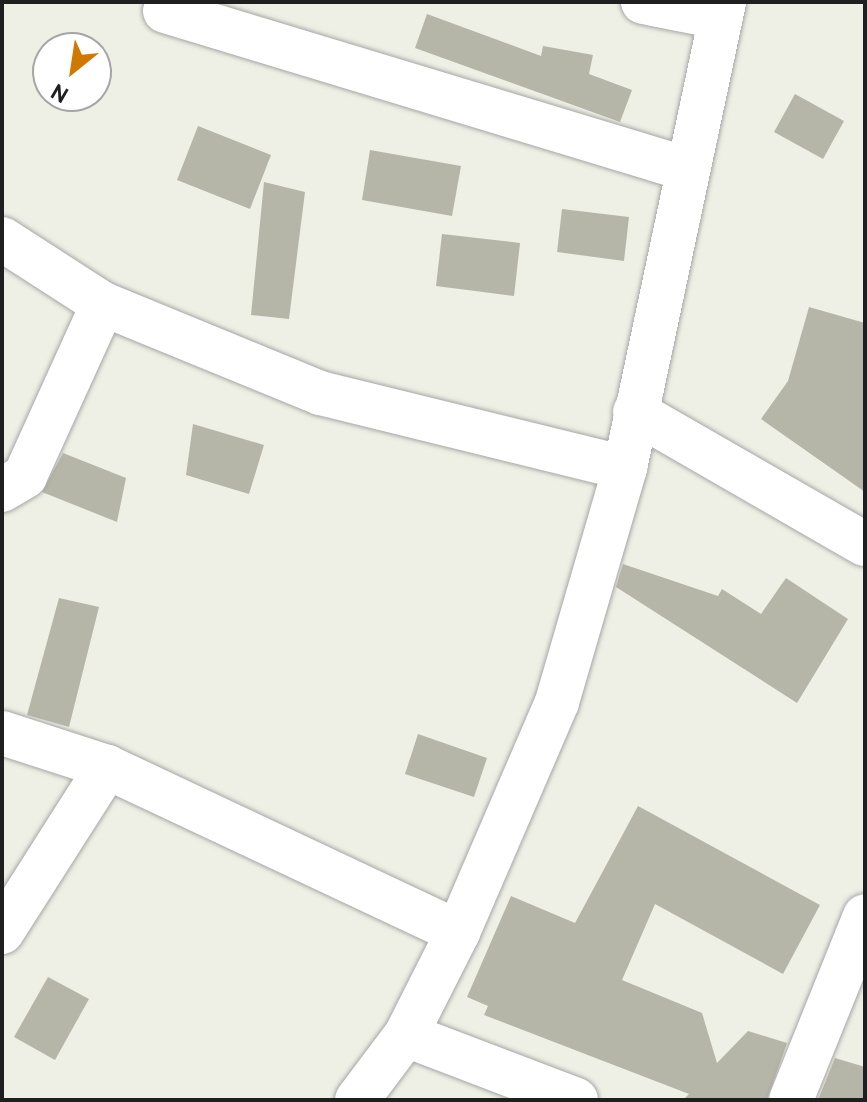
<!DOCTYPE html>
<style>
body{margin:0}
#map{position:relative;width:867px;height:1102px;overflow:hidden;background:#eef0e5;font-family:Overpass,sans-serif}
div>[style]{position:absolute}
.building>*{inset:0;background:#b6b6a8}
.roads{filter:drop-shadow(0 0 2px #a6a6a6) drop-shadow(0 0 2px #a6a6a6)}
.minor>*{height:44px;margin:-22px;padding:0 22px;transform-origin:22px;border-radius:22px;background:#fff}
span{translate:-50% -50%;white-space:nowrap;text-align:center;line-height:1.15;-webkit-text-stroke:6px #fff;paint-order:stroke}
.frame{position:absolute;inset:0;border:4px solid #1f1f1f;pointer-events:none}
.north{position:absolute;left:32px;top:32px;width:80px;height:80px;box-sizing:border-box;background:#fff;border:2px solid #a5a5a5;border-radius:50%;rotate:210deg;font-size:22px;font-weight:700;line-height:32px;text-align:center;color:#1f1f1f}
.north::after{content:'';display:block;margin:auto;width:28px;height:36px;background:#cf7900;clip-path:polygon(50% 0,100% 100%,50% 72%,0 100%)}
</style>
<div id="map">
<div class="building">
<div style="clip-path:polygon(427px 14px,541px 56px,543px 46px,593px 55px,589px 74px,632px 90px,620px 122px,415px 48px)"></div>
<div style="clip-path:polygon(795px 94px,844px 121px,823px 159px,774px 132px)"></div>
<div style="clip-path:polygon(198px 126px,271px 155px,250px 209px,177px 180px)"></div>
<div style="clip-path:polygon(370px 150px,461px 166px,452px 216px,362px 200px)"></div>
<div style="clip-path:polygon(264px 182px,305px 192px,289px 319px,251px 315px)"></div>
<div style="clip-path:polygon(562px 209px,629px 217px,624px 261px,557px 252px)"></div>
<div style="clip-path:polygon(442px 234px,520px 243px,514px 296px,436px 286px)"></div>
<div style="clip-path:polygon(809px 307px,865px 323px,865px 492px,761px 419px,788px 381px)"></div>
<div style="clip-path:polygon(193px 424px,264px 445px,249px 494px,186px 475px)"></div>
<div style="clip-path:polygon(63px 453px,126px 478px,117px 522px,42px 492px)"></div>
<div style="clip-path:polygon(623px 564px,718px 596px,722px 589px,761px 614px,786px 578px,848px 619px,797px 703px,616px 587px)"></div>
<div style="clip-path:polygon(59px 598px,99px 607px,69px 727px,27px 715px)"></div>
<div style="clip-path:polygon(418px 734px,487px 758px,474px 797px,405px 774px)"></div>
<div style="clip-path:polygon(638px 806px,820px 905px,783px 974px,655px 904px,622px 980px,702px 1013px,717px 1063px,748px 1031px,787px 1043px,767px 1100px,683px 1100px,689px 1094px,484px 1015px,488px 1006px,467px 997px,511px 896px,575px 923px)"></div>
<div style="clip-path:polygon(48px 977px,89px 999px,55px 1060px,14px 1037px)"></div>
<div style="clip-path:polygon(835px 1058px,865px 1067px,865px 1100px,818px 1100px)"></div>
</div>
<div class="roads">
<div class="minor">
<div style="left:643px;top:2px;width:77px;rotate:11.2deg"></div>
<div style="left:165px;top:11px;width:545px;rotate:16.84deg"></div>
<div style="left:2px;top:239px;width:120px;rotate:32.8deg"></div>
<div style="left:103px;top:304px;width:235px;rotate:22.3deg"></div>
<div style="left:320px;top:393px;width:314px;rotate:13.8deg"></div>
<div style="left:635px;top:412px;width:265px;rotate:29.9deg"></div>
<div style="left:2px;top:490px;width:27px;rotate:-31deg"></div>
<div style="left:25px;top:476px;width:189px;rotate:-65.6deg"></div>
<div style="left:2px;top:733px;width:110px;rotate:17.9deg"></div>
<div style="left:107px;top:767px;width:388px;rotate:25.2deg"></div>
<div style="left:2px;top:932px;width:196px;rotate:-57.5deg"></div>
<div style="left:406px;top:1035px;width:182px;rotate:20.9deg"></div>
<div style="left:357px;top:1100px;width:81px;rotate:-53deg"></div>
<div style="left:406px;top:1035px;width:115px;rotate:-63.2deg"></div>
<div style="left:458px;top:932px;width:250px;rotate:-66.7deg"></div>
<div style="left:557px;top:702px;width:244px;rotate:-73.8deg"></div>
<div style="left:625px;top:468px;width:476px;rotate:-78deg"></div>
<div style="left:791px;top:1100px;width:198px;rotate:-68.1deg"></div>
</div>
</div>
<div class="frame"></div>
<div class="north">N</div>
</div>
